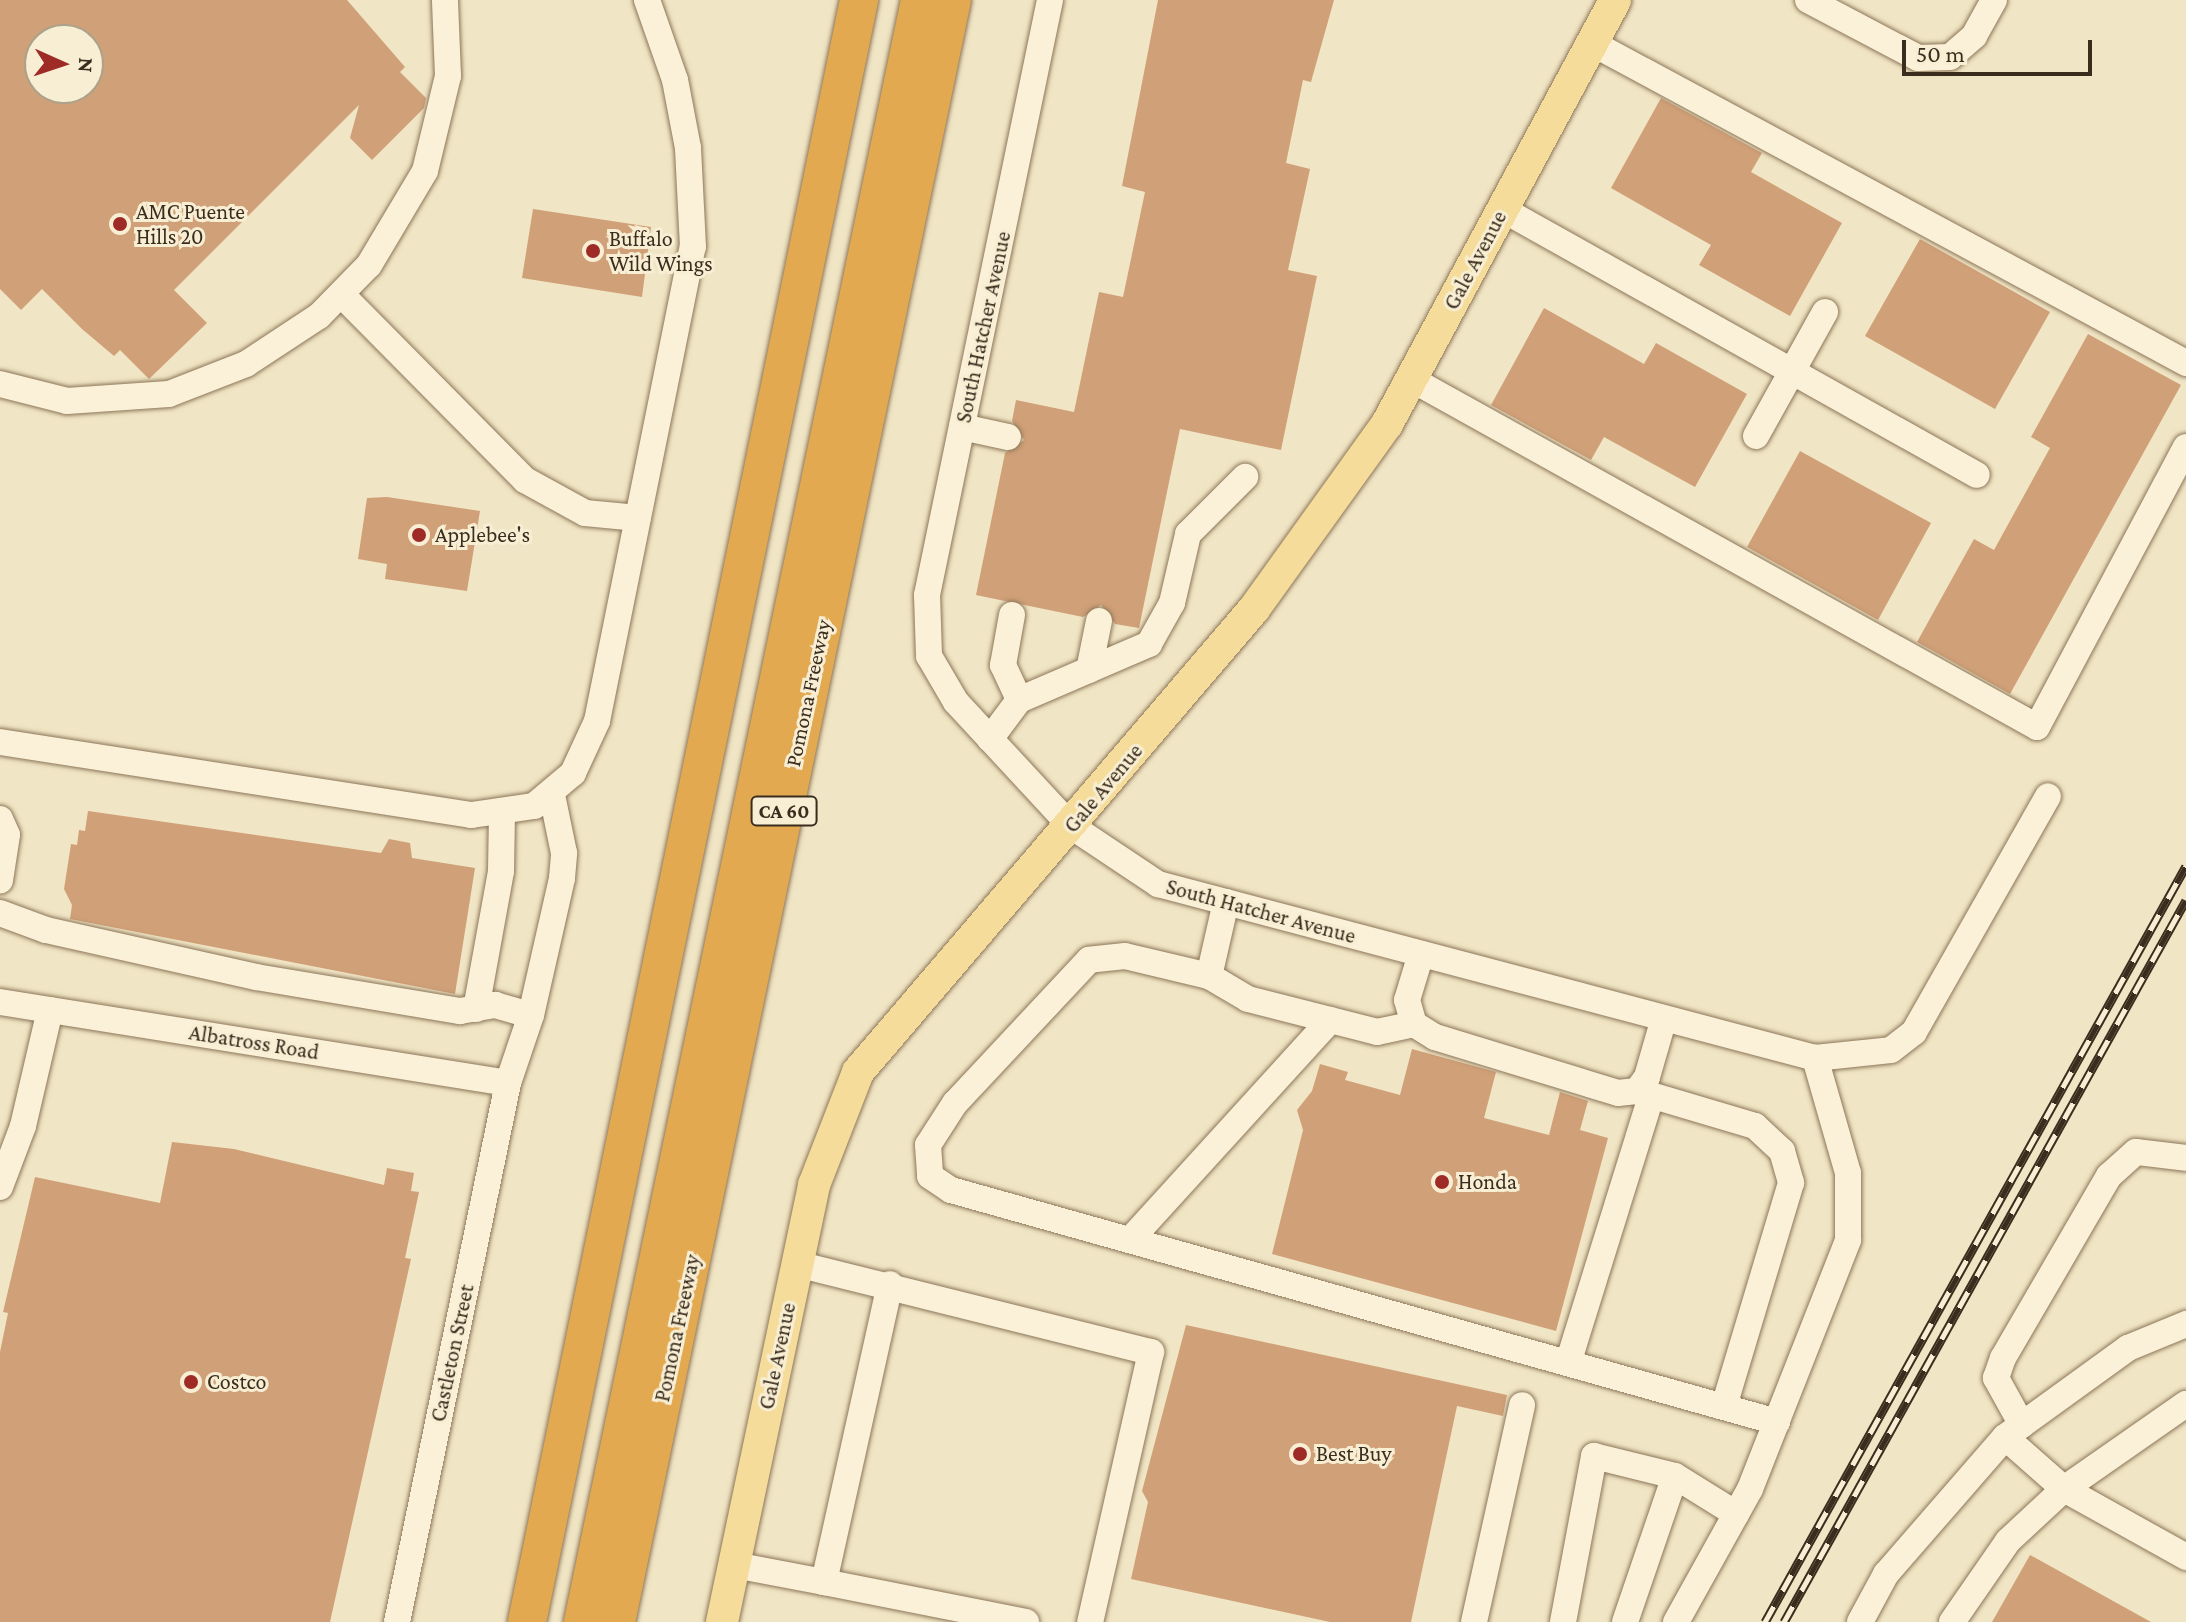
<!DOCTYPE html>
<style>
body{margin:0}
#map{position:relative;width:2186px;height:1622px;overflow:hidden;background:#f0e5c4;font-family:"Crimson Pro",serif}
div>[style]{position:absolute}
.building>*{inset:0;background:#d0a078}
.roads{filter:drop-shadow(0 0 2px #8c7659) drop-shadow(0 0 2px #8c7659)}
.minor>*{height:26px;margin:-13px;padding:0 13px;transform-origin:13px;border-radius:13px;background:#faf1d8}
.major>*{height:32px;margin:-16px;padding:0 16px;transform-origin:16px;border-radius:16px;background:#f5dc9a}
.highway>*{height:38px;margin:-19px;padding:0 19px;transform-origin:19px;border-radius:19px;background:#e3a951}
.rail>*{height:9px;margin-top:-4.5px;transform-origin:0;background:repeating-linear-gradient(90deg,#f7eed4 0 18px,#3b2d1e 0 36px);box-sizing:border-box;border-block:2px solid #3b2d1e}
.dots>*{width:22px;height:22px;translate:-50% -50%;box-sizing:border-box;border:4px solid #f7eed4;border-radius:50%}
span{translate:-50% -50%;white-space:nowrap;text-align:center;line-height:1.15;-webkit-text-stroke:6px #f7eed4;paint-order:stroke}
.shield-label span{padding:2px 6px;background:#f7eed4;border:2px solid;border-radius:6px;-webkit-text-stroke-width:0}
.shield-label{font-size:20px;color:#3b2d1e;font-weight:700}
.poi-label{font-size:22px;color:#3b2d1e}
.left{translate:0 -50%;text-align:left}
.street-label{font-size:22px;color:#3b2d1e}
.north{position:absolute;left:24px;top:24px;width:80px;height:80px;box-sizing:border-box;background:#f7eed4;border:2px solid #aca18b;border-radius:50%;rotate:93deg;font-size:22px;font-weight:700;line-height:32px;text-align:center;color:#3b2d1e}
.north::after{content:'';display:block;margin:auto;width:28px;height:36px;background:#9e2b26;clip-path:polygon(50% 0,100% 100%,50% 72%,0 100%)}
.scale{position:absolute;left:1902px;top:40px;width:190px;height:36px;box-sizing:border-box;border:4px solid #3b2d1e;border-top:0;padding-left:10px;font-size:24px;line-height:28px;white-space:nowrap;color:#3b2d1e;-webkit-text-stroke:6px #f7eed4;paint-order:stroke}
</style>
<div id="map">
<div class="building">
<div style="clip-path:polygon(evenodd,0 0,347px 0,405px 67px,400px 72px,426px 98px,424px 108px,372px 160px,350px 138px,359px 105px,174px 290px,207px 323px,149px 379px,120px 350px,114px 356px,82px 329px,42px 289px,21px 310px,0 289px,0 0,40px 40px,88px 40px,88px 88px,40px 88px,40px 40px)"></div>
<div style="clip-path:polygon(1158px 0,1334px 0,1311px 82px,1303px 80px,1286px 163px,1310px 169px,1288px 270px,1317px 276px,1281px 450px,1180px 429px,1139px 628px,1115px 624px,1101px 605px,1083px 617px,976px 595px,1005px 453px,1024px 440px,1012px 421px,1016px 400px,1074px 412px,1099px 292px,1123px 297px,1145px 192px,1122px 186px)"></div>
<div style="clip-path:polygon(1661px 98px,1762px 153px,1751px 172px,1842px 223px,1790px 316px,1699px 265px,1711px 245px,1611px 188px)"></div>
<div style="clip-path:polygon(533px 209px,651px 227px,642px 297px,522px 278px)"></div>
<div style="clip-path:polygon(1920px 239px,2050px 312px,1995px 409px,1865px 336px)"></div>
<div style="clip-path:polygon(1544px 308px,1644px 364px,1656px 343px,1747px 394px,1695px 487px,1604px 437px,1591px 460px,1491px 405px)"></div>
<div style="clip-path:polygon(2088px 334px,2181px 385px,2010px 694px,1917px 642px,1974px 539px,1994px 550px,2050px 448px,2031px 437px)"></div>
<div style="clip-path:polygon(1800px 451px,1931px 523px,1878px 620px,1747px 547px)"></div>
<div style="clip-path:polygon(387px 497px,480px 511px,467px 591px,385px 579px,387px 564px,358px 559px,367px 498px)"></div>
<div style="clip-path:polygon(88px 811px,381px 853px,389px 839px,410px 843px,412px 858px,475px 868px,455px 994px,70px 919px,72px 905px,64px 889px,71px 844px,77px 845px,79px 830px,85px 831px)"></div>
<div style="clip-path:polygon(1412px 1049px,1496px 1072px,1484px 1118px,1549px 1135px,1560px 1092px,1588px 1101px,1580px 1130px,1608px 1138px,1556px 1331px,1272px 1254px,1303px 1130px,1297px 1110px,1312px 1091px,1320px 1064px,1348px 1072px,1345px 1080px,1400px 1095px)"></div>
<div style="clip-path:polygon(172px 1142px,234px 1149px,384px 1185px,387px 1168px,414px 1173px,411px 1191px,419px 1192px,405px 1258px,411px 1259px,330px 1622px,0 1622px,0 1352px,8px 1313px,3px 1312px,35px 1177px,160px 1203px)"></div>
<div style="clip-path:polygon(1186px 1325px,1507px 1395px,1503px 1416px,1457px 1406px,1411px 1622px,1330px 1622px,1131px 1579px,1148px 1502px,1142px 1491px)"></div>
<div style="clip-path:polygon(2030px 1555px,2151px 1622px,1992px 1622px)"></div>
</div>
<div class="roads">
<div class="minor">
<div style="left:1050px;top:0;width:608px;rotate:101.68deg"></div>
<div style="left:927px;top:595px;width:61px;rotate:88.1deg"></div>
<div style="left:929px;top:656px;width:53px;rotate:59.6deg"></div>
<div style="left:956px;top:702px;width:169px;rotate:47.2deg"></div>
<div style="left:1071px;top:826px;width:105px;rotate:33.7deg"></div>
<div style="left:1158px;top:884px;width:680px;rotate:14.83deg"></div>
<div style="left:1815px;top:1058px;width:76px;rotate:-6deg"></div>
<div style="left:1891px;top:1050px;width:29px;rotate:-38deg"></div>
<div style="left:1914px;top:1032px;width:271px;rotate:-60.4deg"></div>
<div style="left:1808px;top:0;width:124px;rotate:27.8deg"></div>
<div style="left:1918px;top:58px;width:32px;rotate:-2deg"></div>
<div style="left:1950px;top:57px;width:32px;rotate:-41deg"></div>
<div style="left:1974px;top:36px;width:41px;rotate:-60.9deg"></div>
<div style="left:1592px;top:43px;width:675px;rotate:28.31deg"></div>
<div style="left:1502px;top:209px;width:544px;rotate:29.25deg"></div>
<div style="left:342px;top:295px;width:260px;rotate:45.3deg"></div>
<div style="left:525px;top:480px;width:68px;rotate:28.8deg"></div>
<div style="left:585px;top:513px;width:53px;rotate:5.4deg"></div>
<div style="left:1411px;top:379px;width:716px;rotate:29.07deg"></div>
<div style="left:2037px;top:727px;width:317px;rotate:-62deg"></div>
<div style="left:0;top:384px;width:69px;rotate:14.2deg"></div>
<div style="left:67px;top:401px;width:102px;rotate:-3.9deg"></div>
<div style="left:169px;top:394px;width:83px;rotate:-21.3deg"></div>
<div style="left:246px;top:364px;width:87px;rotate:-33.3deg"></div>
<div style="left:319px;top:316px;width:71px;rotate:-45.6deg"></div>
<div style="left:369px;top:265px;width:109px;rotate:-59.2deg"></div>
<div style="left:425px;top:171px;width:98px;rotate:-76.4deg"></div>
<div style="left:448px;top:76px;width:76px;rotate:-92.3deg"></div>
<div style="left:962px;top:427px;width:47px;rotate:12.3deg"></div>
<div style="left:1756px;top:436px;width:142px;rotate:-60.9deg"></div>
<div style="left:1012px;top:615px;width:51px;rotate:100.2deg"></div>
<div style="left:1003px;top:665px;width:38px;rotate:65deg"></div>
<div style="left:1089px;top:670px;width:50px;rotate:-78.5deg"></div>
<div style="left:990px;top:739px;width:49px;rotate:-53.4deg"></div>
<div style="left:1019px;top:700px;width:142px;rotate:-23.3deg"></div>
<div style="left:1149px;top:644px;width:47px;rotate:-60.7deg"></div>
<div style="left:1172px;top:603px;width:71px;rotate:-76.9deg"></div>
<div style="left:1188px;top:534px;width:81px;rotate:-45deg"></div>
<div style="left:0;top:742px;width:477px;rotate:8.8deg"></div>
<div style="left:471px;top:815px;width:64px;rotate:-8.1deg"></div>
<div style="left:534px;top:806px;width:51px;rotate:-40.2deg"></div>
<div style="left:573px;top:773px;width:57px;rotate:-65.2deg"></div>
<div style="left:597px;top:721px;width:484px;rotate:-78.6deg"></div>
<div style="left:693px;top:247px;width:99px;rotate:-92.9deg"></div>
<div style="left:688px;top:148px;width:69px;rotate:-100.8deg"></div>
<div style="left:675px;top:80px;width:85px;rotate:-109.3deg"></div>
<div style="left:0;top:819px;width:17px;rotate:66deg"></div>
<div style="left:7px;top:835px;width:46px;rotate:98.8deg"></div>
<div style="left:1226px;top:902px;width:76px;rotate:102.9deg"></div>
<div style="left:1209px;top:976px;width:45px;rotate:30.5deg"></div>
<div style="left:1248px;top:999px;width:133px;rotate:14.3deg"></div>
<div style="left:1377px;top:1032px;width:38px;rotate:-12deg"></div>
<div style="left:0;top:913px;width:49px;rotate:20.3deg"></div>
<div style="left:46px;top:930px;width:215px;rotate:12.6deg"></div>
<div style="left:256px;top:977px;width:207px;rotate:9.5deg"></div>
<div style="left:460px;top:1011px;width:36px;rotate:-10deg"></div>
<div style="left:495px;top:1005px;width:37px;rotate:16deg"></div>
<div style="left:1421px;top:954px;width:48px;rotate:106.9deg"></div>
<div style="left:1407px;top:1000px;width:25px;rotate:74deg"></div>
<div style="left:1414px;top:1024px;width:25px;rotate:32deg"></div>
<div style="left:1435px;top:1037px;width:191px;rotate:17deg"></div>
<div style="left:1618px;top:1093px;width:19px;rotate:-6deg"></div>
<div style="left:1637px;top:1091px;width:17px;rotate:-54deg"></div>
<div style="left:1647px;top:1077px;width:61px;rotate:-73.9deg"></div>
<div style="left:1209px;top:976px;width:86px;rotate:-166.6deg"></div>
<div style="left:1125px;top:956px;width:36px;rotate:174deg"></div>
<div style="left:1089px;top:960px;width:196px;rotate:133.1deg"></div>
<div style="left:955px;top:1103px;width:50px;rotate:122.7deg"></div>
<div style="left:928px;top:1145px;width:31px;rotate:86deg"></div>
<div style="left:930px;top:1176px;width:25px;rotate:34deg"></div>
<div style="left:951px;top:1190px;width:858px;rotate:15.69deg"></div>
<div style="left:0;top:1002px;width:514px;rotate:9.06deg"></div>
<div style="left:476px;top:1009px;width:140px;rotate:-79.7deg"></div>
<div style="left:501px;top:871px;width:57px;rotate:-89deg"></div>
<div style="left:1637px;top:1091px;width:123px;rotate:16.5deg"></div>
<div style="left:1755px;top:1126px;width:37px;rotate:43deg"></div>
<div style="left:1782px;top:1151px;width:33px;rotate:74deg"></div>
<div style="left:1791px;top:1183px;width:233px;rotate:106.7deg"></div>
<div style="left:0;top:1187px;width:65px;rotate:-69.3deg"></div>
<div style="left:23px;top:1126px;width:119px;rotate:-76.9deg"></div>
<div style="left:1131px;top:1239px;width:296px;rotate:-47.7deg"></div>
<div style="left:797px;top:1264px;width:365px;rotate:14deg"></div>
<div style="left:1151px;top:1352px;width:277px;rotate:102.7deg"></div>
<div style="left:1569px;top:1360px;width:276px;rotate:-72.7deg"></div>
<div style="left:2022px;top:1425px;width:54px;rotate:-119deg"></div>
<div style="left:1996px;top:1378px;width:21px;rotate:-71deg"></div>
<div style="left:2003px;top:1358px;width:211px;rotate:-59.8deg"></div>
<div style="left:2109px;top:1176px;width:36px;rotate:-42deg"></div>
<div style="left:2136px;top:1152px;width:50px;rotate:6.8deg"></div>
<div style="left:2005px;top:1437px;width:79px;rotate:41.4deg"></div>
<div style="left:2064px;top:1489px;width:140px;rotate:29.1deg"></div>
<div style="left:734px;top:1565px;width:92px;rotate:10.7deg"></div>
<div style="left:824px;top:1582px;width:305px;rotate:-77.5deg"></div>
<div style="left:824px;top:1582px;width:206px;rotate:11.2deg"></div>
<div style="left:397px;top:1622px;width:550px;rotate:-78.36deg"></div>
<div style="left:508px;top:1083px;width:72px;rotate:-71.3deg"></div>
<div style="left:531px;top:1015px;width:140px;rotate:-77.2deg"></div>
<div style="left:562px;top:878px;width:25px;rotate:-85deg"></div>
<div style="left:564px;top:853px;width:59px;rotate:-101.7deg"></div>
<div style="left:1474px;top:1622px;width:222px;rotate:-77.5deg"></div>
<div style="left:1563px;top:1622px;width:169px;rotate:-79.4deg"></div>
<div style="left:1594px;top:1456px;width:83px;rotate:13.9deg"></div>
<div style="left:1625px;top:1622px;width:154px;rotate:-71.1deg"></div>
<div style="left:1675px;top:1476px;width:72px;rotate:31.9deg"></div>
<div style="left:1676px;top:1622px;width:152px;rotate:-60.9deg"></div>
<div style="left:1750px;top:1489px;width:268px;rotate:-68.5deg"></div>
<div style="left:1848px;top:1240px;width:67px;rotate:-90deg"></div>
<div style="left:1848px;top:1173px;width:120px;rotate:-106deg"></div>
<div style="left:1860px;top:1622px;width:55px;rotate:-61.6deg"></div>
<div style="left:1886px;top:1574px;width:181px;rotate:-49deg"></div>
<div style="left:2005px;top:1437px;width:152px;rotate:-35.9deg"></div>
<div style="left:2128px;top:1348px;width:63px;rotate:-22.5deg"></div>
<div style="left:1952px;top:1622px;width:98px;rotate:-55.3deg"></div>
<div style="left:2008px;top:1541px;width:76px;rotate:-42.9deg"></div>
<div style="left:2064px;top:1489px;width:149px;rotate:-34.9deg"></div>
</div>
<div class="major">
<div style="left:722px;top:1622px;width:447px;rotate:-78.1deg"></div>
<div style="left:814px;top:1185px;width:121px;rotate:-68.7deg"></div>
<div style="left:858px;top:1072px;width:609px;rotate:-49.46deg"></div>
<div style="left:1254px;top:609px;width:228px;rotate:-54.3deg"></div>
<div style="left:1387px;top:424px;width:481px;rotate:-61.7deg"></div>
</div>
<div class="highway">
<div style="left:527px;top:1622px;width:1656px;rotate:-78.43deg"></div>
<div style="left:583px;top:1622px;width:1657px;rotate:-78.26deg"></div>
<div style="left:616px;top:1622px;width:1656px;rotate:-78.3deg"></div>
</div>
</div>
<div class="rail">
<div style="left:1765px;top:1622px;width:865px;rotate:-60.89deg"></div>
<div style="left:1784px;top:1622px;width:826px;rotate:-60.89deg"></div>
</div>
<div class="dots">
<div style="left:120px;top:224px;background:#9e2b26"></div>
<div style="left:593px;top:251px;background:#9e2b26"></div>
<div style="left:419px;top:535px;background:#9e2b26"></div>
<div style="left:1442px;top:1182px;background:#9e2b26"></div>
<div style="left:191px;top:1382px;background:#9e2b26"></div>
<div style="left:1300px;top:1454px;background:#9e2b26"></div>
</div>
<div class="shield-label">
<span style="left:784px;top:811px">CA 60</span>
</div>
<div class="poi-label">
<span class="left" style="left:136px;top:224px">AMC Puente<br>Hills 20</span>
<span class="left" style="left:609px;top:251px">Buffalo<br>Wild Wings</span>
<span class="left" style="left:435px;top:535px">Applebee's</span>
<span class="left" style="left:1458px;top:1182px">Honda</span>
<span class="left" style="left:207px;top:1382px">Costco</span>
<span class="left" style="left:1316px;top:1454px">Best Buy</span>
</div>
<div class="street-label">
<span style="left:1475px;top:260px;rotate:-62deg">Gale Avenue</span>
<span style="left:983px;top:327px;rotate:-78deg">South Hatcher Avenue</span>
<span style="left:808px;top:693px;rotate:-78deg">Pomona Freeway</span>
<span style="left:1103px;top:788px;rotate:-50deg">Gale Avenue</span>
<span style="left:1261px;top:911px;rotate:15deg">South Hatcher Avenue</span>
<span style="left:254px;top:1042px;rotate:9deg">Albatross Road</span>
<span style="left:677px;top:1328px;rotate:-78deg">Pomona Freeway</span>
<span style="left:452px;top:1353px;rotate:-78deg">Castleton Street</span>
<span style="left:777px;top:1356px;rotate:-78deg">Gale Avenue</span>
</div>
<div class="north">N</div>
<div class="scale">50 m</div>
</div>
